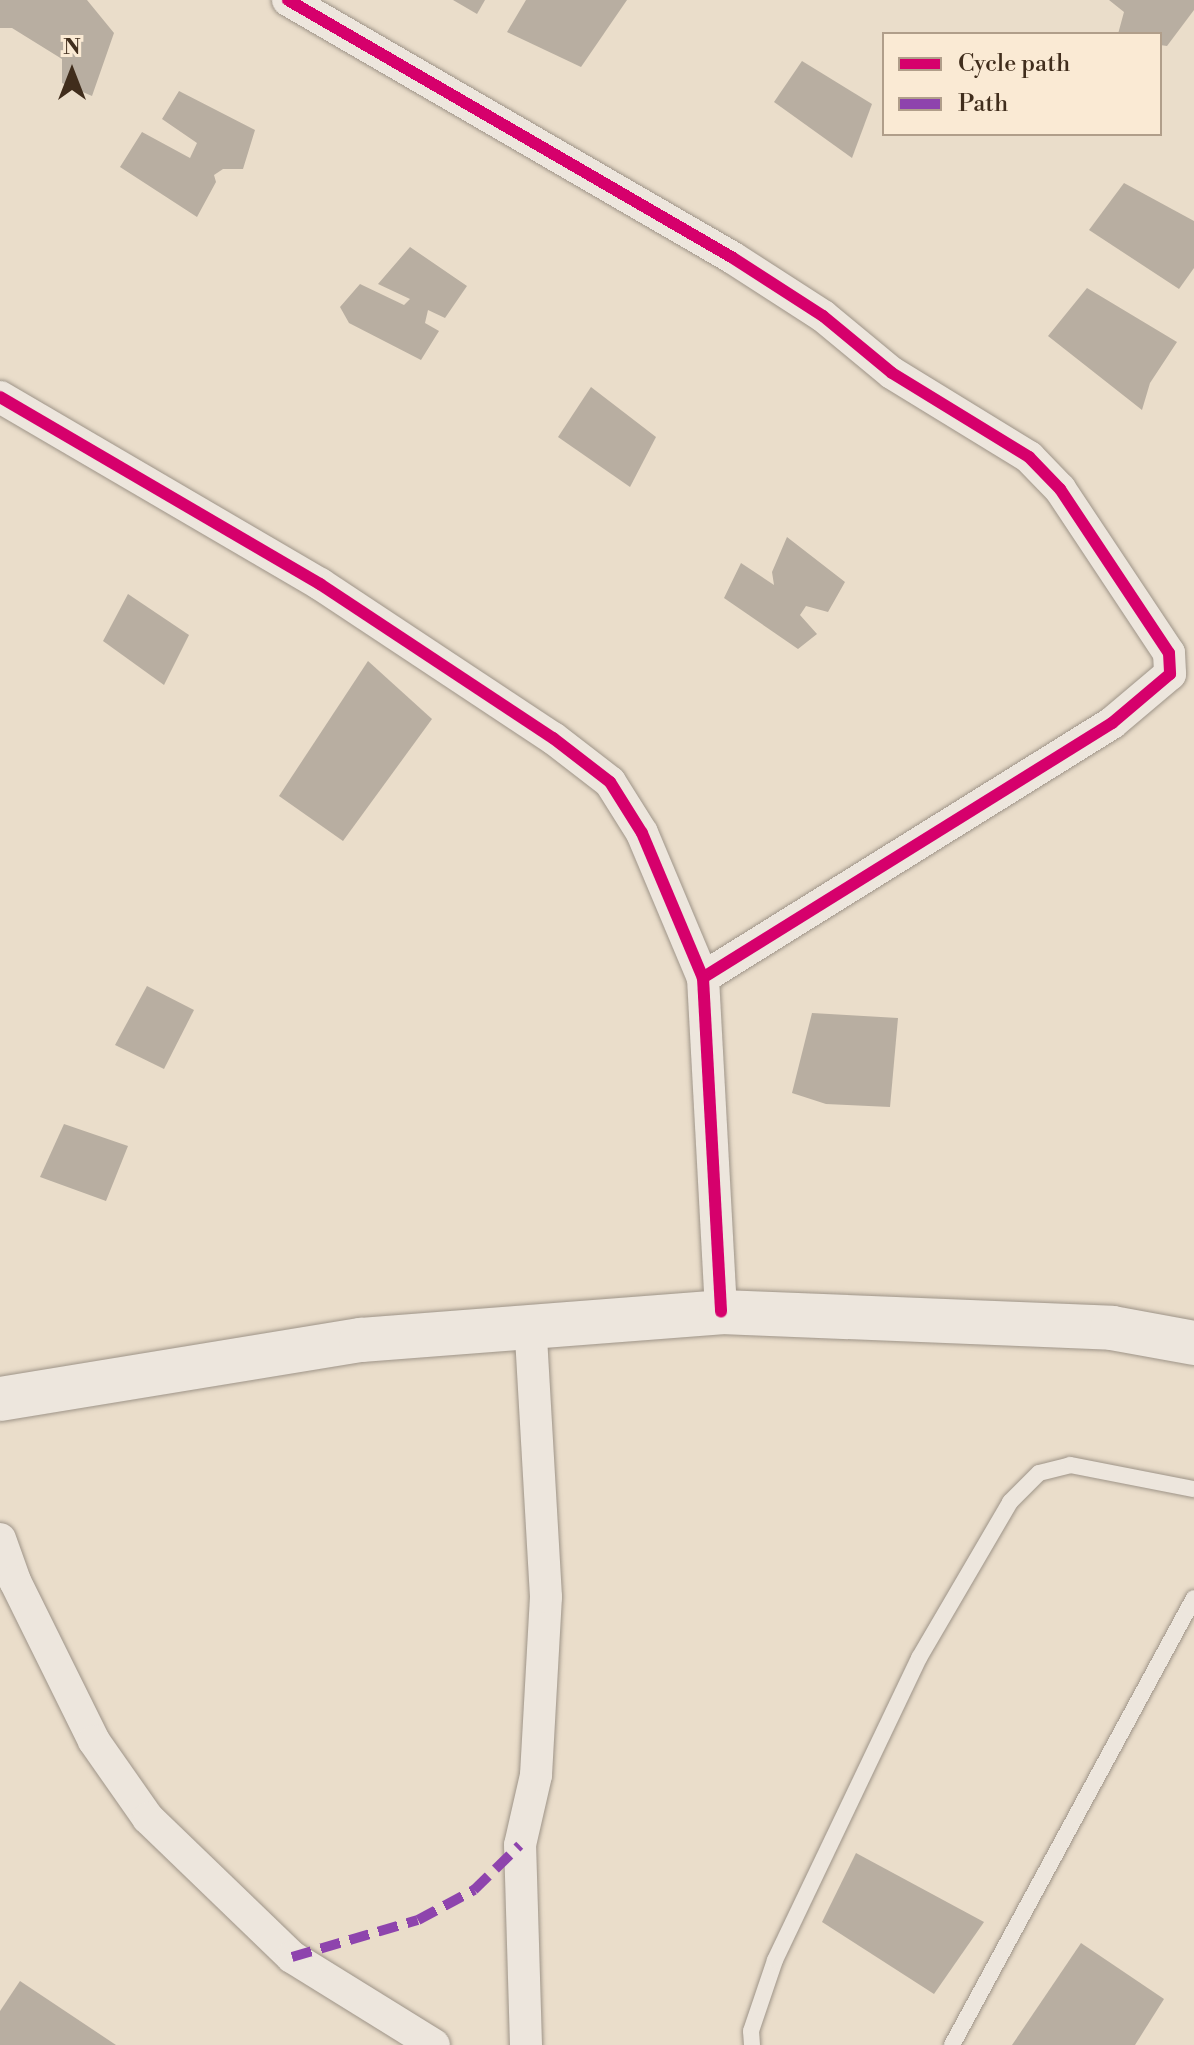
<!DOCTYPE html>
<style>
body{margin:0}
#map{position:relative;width:1194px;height:2045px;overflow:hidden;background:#eaddca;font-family:"Libre Bodoni",serif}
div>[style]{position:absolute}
.building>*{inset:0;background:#b8aea1}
.roads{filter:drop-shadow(0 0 2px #9e9488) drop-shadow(0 0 2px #9e9488)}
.lane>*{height:16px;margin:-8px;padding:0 8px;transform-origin:8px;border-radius:8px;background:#ede6dd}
.street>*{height:32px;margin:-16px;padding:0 16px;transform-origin:16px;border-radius:16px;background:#ede6dd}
.secondary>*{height:44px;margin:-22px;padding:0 22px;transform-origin:22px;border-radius:22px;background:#ede6dd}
.quiet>*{height:10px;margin-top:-5px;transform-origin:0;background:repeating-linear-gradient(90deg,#8e44ad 0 20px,transparent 0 30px)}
.cycleway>*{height:12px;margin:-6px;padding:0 6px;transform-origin:6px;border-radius:6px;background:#d6006c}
span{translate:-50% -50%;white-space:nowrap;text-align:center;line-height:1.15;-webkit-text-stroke:6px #faead4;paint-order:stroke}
.legend{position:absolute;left:882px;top:32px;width:280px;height:104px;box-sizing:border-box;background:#faead4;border:2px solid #b09e8a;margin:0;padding:10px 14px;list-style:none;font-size:24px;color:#402d1c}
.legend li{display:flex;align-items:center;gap:16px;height:40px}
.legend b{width:40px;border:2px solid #b09e8a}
.north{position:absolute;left:32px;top:32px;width:80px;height:80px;-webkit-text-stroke:6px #faead4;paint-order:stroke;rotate:0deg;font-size:22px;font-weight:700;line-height:32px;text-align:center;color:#402d1c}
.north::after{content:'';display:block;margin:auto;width:28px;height:36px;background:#402d1c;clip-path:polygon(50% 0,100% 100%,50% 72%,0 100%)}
</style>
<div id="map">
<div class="building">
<div style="clip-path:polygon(0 0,87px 0,114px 33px,92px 96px,62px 83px,62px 59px,12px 28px,0 28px)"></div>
<div style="clip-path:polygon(453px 0,485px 0,477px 14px)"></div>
<div style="clip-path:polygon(526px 0,627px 0,581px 67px,507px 32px)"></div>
<div style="clip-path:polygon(1109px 0,1194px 0,1194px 10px,1167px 46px,1160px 45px,1160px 34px,1118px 34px,1124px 12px)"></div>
<div style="clip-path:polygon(802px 61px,872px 104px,852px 158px,774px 102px)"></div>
<div style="clip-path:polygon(179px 91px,255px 130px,243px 169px,223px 169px,214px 175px,216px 182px,197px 217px,120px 167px,142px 132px,190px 158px,197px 143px,162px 119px)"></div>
<div style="clip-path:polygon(1124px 183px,1194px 221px,1194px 268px,1179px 289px,1089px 230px)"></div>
<div style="clip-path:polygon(410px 247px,467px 286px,445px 318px,428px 310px,425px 323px,439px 331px,421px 360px,349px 323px,340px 307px,360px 284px,404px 305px,410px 299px,378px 284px)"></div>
<div style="clip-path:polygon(1087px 288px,1177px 342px,1150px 383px,1142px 410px,1048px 336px)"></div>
<div style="clip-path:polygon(591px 387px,656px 437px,630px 487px,558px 437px)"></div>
<div style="clip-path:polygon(787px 537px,845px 582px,828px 612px,806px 606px,800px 615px,817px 634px,798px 649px,724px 598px,741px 563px,774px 585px,772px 572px)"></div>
<div style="clip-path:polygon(128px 594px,189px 635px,164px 685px,103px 641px)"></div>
<div style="clip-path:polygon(368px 661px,432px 719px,343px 841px,279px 796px)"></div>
<div style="clip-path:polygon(147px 986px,194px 1010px,164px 1069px,115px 1045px)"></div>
<div style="clip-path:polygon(812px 1013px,898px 1018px,890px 1107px,826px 1104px,792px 1093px)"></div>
<div style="clip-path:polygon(64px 1124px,128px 1146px,106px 1201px,40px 1177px)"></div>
<div style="clip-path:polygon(856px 1853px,984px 1922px,934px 1994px,822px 1922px)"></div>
<div style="clip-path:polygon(1081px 1943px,1164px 1999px,1135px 2045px,1012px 2045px)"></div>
<div style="clip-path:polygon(20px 1981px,116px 2045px,0 2045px,0 2011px)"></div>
</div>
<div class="roads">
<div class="lane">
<div style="left:752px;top:2045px;width:14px;rotate:-94deg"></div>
<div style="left:751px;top:2031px;width:75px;rotate:-71.3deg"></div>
<div style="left:775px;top:1960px;width:335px;rotate:-64.5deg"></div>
<div style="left:919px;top:1658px;width:181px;rotate:-59.7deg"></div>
<div style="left:1010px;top:1502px;width:41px;rotate:-45deg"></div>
<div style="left:1039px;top:1473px;width:32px;rotate:-14deg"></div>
<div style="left:1070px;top:1465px;width:126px;rotate:11deg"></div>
<div style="left:952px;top:2045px;width:508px;rotate:-61.57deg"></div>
</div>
<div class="street">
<div style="left:288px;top:0;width:514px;rotate:30.1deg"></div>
<div style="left:733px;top:258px;width:107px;rotate:32.8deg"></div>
<div style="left:823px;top:316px;width:89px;rotate:39.6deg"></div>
<div style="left:892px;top:373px;width:161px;rotate:31.5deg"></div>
<div style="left:1029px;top:457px;width:45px;rotate:45.9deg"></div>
<div style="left:1060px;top:489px;width:197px;rotate:56.4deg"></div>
<div style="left:1169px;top:653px;width:21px;rotate:87deg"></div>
<div style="left:1170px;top:674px;width:76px;rotate:139.8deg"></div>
<div style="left:1112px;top:723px;width:482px;rotate:148.1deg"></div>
<div style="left:0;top:397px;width:371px;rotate:30.3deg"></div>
<div style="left:320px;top:584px;width:279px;rotate:33.5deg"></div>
<div style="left:553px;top:738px;width:72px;rotate:37.7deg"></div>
<div style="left:610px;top:782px;width:60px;rotate:57.9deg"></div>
<div style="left:642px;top:833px;width:157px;rotate:67.2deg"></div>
<div style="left:703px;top:978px;width:334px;rotate:86.9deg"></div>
<div style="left:0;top:1539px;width:45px;rotate:70.3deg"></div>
<div style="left:15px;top:1581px;width:178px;rotate:63.7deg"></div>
<div style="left:94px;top:1741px;width:94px;rotate:55deg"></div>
<div style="left:148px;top:1818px;width:200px;rotate:44deg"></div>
<div style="left:292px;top:1957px;width:167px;rotate:31.8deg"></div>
<div style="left:526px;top:2045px;width:200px;rotate:-91.7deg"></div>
<div style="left:520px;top:1845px;width:72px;rotate:-77.1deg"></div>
<div style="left:536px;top:1775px;width:178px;rotate:-86.8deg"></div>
<div style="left:546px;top:1597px;width:274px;rotate:-93.3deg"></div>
</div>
<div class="secondary">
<div style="left:0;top:1399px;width:366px;rotate:-9.3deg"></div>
<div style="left:361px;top:1340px;width:361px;rotate:-4.4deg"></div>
<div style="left:721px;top:1312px;width:391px;rotate:2.3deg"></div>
<div style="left:1112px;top:1328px;width:83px;rotate:10.4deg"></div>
</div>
</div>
<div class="quiet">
<div style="left:292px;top:1957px;width:131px;rotate:-16.4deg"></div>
<div style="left:418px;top:1920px;width:64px;rotate:-28.2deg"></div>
<div style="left:474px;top:1890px;width:64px;rotate:-44.4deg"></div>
</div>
<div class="cycleway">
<div style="left:288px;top:0;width:514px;rotate:30.1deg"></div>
<div style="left:733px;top:258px;width:107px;rotate:32.8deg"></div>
<div style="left:823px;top:316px;width:89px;rotate:39.6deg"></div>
<div style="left:892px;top:373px;width:161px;rotate:31.5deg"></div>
<div style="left:1029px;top:457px;width:45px;rotate:45.9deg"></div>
<div style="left:1060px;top:489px;width:197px;rotate:56.4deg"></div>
<div style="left:1169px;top:653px;width:21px;rotate:87deg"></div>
<div style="left:1170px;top:674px;width:76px;rotate:139.8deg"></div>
<div style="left:1112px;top:723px;width:482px;rotate:148.1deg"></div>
<div style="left:0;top:397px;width:371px;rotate:30.3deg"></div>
<div style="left:320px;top:584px;width:279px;rotate:33.5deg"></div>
<div style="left:553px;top:738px;width:72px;rotate:37.7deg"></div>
<div style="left:610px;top:782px;width:60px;rotate:57.9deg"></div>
<div style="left:642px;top:833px;width:157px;rotate:67.2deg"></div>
<div style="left:703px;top:978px;width:334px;rotate:86.9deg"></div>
</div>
<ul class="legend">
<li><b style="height:10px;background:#d6006c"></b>Cycle path</li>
<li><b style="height:10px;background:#8e44ad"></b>Path</li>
</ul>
<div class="north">N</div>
</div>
